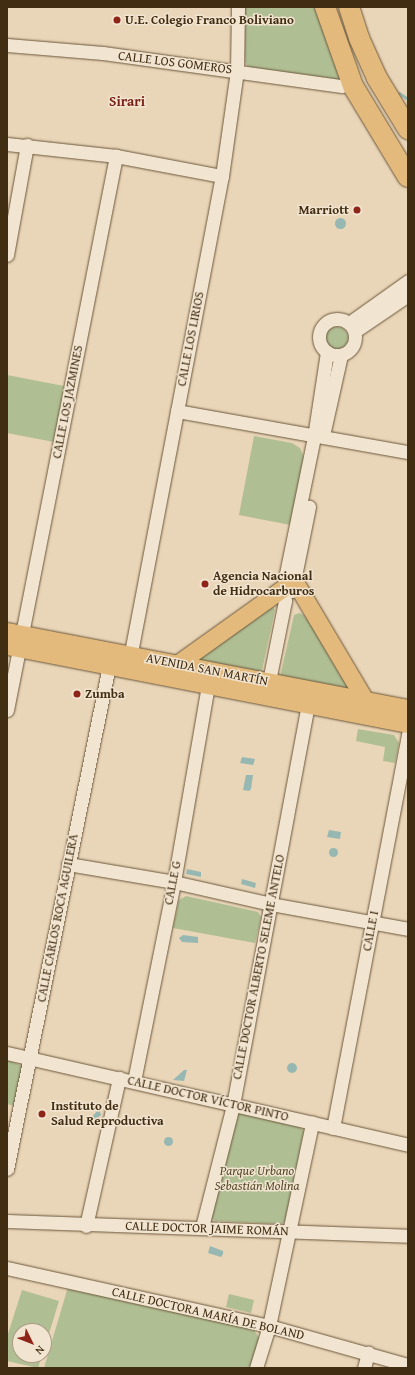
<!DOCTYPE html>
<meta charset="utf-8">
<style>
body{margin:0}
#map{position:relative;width:415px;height:1375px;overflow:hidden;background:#e9d5b7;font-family:"Gentium Book Plus",serif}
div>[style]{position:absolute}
.green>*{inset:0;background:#b0be93}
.round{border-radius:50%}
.water>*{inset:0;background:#97b8b2}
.stream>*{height:3px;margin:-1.5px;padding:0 1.5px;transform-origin:1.5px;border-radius:1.5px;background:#97b8b2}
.roads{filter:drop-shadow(0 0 1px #6b573b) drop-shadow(0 0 1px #6b573b)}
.minor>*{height:13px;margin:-6.5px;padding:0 6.5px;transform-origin:6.5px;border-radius:6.5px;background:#f1e4d0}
.minor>.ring{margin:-6.5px;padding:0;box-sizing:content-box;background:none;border:13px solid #f1e4d0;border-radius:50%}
.major>*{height:17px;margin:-8.5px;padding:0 8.5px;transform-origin:8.5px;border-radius:8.5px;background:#e4ba7c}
.highway>*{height:20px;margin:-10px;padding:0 10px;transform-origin:10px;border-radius:10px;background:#e4ba7c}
.dots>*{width:11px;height:11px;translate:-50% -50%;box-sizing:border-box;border:2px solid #f1e4d0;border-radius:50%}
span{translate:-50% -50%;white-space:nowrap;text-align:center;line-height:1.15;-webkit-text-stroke:3px #f1e4d0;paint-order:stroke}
.poi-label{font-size:13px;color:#412d12;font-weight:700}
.left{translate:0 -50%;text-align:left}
.right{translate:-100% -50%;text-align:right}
.street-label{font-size:13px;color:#412d12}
.park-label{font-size:13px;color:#574a2c;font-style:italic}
.neighbourhood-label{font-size:14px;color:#7a1f14;font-weight:700}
.frame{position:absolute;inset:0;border:8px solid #412d12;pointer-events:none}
.north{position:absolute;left:12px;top:1323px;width:40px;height:40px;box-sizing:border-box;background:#f1e4d0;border:1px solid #ab9b84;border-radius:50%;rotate:133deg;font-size:11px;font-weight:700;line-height:16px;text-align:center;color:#412d12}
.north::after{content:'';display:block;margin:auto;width:14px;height:18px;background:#8f2418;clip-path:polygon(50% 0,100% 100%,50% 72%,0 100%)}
</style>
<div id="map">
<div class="green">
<div style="clip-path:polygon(245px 7px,319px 7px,345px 81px,248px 67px,245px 62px)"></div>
<div class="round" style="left:326px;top:327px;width:22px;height:22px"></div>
<div style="clip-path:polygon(7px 375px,64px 386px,54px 442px,7px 433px)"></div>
<div style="clip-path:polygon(254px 436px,292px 443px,300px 448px,304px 457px,291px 525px,239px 515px)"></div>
<div style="clip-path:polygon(270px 603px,275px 610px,261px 675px,189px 662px)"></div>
<div style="clip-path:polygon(299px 613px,304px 615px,355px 693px,280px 677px,294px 615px)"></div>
<div style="clip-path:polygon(358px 729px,394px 735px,399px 743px,395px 763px,383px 761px,385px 747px,356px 741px)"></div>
<div style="clip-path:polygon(186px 896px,258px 912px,261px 917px,255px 943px,173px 928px,179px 900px)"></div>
<div style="clip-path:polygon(7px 1060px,23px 1066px,15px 1106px,7px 1104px)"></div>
<div style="clip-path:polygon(240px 1113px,300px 1127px,304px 1131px,285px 1222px,281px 1224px,215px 1221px,211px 1218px,210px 1213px,236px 1115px)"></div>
<div style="clip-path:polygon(68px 1287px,254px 1330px,260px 1339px,251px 1368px,44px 1368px)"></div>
<div style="clip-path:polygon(22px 1290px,59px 1301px,44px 1350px,44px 1331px,20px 1331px,20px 1355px,42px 1355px,38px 1368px,7px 1361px,7px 1337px)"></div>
<div style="clip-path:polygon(229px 1294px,254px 1300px,251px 1313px,226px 1307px)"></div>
</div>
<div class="water">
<div class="round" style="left:334.5px;top:217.5px;width:11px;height:11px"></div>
<div style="clip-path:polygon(242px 757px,255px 759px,253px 765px,240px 763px)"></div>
<div style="clip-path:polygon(246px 775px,253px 775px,251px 789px,249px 791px,243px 790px)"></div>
<div style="clip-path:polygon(329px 830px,341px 832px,340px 839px,327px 837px)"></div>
<div class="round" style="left:328.5px;top:847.5px;width:9px;height:9px"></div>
<div style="clip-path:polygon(187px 869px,201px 872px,201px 877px,186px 874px)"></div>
<div style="clip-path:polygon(242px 879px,256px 883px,255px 888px,241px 884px)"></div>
<div style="clip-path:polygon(183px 935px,198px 937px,198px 943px,182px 942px,179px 938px)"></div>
<div class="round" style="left:287px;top:1063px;width:10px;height:10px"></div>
<div style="clip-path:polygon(184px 1070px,187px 1070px,184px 1081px,173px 1080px)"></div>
<div style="clip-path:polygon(99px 1109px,101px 1115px,91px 1123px,89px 1120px)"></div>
<div class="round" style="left:163.5px;top:1136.5px;width:9px;height:9px"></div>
<div style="clip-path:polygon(210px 1246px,223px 1251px,223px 1254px,221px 1257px,208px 1253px)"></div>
</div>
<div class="stream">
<div style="left:399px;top:93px;width:11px;rotate:34deg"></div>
</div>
<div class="roads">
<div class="minor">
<div style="left:7px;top:45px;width:96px;rotate:4.8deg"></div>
<div style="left:103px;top:53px;width:241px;rotate:7.9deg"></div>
<div style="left:7px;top:144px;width:110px;rotate:6.3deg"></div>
<div style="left:116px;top:156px;width:108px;rotate:10.7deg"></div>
<div style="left:7px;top:255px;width:112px;rotate:-79.7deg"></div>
<div class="ring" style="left:319px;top:319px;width:23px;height:23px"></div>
<div style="left:349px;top:323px;width:72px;rotate:-35.4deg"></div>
<div style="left:355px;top:331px;width:64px;rotate:-34.2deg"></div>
<div style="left:177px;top:411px;width:235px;rotate:10.1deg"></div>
<div style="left:324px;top:431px;width:78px;rotate:-77.4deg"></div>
<div style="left:292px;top:591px;width:86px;rotate:-78.6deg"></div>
<div style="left:129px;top:663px;width:496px;rotate:-79.2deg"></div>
<div style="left:222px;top:176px;width:106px;rotate:-81.9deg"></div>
<div style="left:237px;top:71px;width:64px;rotate:-89.1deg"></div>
<div style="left:269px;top:681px;width:82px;rotate:-78.7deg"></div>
<div style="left:285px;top:601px;width:13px;rotate:-99deg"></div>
<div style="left:283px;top:588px;width:154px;rotate:-78.4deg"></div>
<div style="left:314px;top:437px;width:86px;rotate:-81.3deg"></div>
<div style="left:7px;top:710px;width:565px;rotate:-78.87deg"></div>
<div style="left:68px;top:864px;width:108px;rotate:9.6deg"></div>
<div style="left:174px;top:882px;width:99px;rotate:12.8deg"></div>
<div style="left:271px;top:904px;width:139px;rotate:10.3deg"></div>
<div style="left:7px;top:1053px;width:411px;rotate:12.9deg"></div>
<div style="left:134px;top:1081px;width:203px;rotate:-78.6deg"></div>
<div style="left:174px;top:882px;width:200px;rotate:-80.2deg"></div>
<div style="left:333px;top:1128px;width:401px;rotate:-79.2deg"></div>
<div style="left:7px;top:1169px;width:513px;rotate:-78.54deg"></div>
<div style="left:7px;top:1221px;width:401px;rotate:2.1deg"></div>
<div style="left:86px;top:1226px;width:152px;rotate:-77.4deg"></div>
<div style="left:202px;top:1227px;width:126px;rotate:-75.7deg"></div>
<div style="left:233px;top:1105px;width:407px;rotate:-79.4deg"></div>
<div style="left:7px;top:1268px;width:268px;rotate:12.5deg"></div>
<div style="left:269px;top:1326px;width:144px;rotate:15.7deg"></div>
<div style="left:256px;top:1368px;width:44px;rotate:-72.8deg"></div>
<div style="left:269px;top:1326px;width:208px;rotate:-78deg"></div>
<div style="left:364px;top:1368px;width:16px;rotate:-75deg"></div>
</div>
<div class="major">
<div style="left:295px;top:582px;width:137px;rotate:59.3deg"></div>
<div style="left:7px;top:631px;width:408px;rotate:10.9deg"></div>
<div style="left:7px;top:646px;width:409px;rotate:11deg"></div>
<div style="left:177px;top:664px;width:130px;rotate:-35.6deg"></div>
</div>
<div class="highway">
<div style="left:325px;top:7px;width:84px;rotate:70.5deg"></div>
<div style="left:353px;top:86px;width:106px;rotate:58.9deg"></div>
<div style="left:349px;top:7px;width:33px;rotate:72deg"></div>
<div style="left:359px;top:38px;width:44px;rotate:65.8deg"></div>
<div style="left:377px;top:78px;width:60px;rotate:58.7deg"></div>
</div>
</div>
<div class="dots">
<div style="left:117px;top:20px;background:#8f2418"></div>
<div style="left:357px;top:210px;background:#8f2418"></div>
<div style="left:205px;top:584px;background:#8f2418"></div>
<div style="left:77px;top:694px;background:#8f2418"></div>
<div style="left:42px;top:1114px;background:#8f2418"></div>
</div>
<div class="poi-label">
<span class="left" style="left:125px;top:20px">U.E. Colegio Franco Boliviano</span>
<span class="right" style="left:349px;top:210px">Marriott</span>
<span class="left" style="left:213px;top:584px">Agencia Nacional<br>de Hidrocarburos</span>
<span class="left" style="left:85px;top:694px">Zumba</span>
<span class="left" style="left:51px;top:1114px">Instituto de<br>Salud Reproductiva</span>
</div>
<div class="street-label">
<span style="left:175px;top:63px;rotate:7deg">CALLE LOS GOMEROS</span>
<span style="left:191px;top:339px;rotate:-79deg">CALLE LOS LIRIOS</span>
<span style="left:68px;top:402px;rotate:-79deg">CALLE LOS JAZMINES</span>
<span style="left:207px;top:670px;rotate:11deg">AVENIDA SAN MARTÍN</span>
<span style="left:173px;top:883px;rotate:-79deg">CALLE G</span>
<span style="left:58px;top:918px;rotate:-79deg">CALLE CARLOS ROCA AGUILERA</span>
<span style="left:371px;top:931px;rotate:-79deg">CALLE I</span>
<span style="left:259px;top:967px;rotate:-79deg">CALLE DOCTOR ALBERTO SELEME ANTELO</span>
<span style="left:208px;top:1099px;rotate:13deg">CALLE DOCTOR VÍCTOR PINTO</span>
<span style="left:207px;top:1229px;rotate:2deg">CALLE DOCTOR JAIME ROMÁN</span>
<span style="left:208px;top:1314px;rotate:13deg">CALLE DOCTORA MARÍA DE BOLAND</span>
</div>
<div class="park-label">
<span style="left:257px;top:1179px">Parque Urbano<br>Sebastián Molina</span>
</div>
<div class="neighbourhood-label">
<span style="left:127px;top:101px">Sirari</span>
</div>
<div class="frame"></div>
<div class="north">N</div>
</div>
